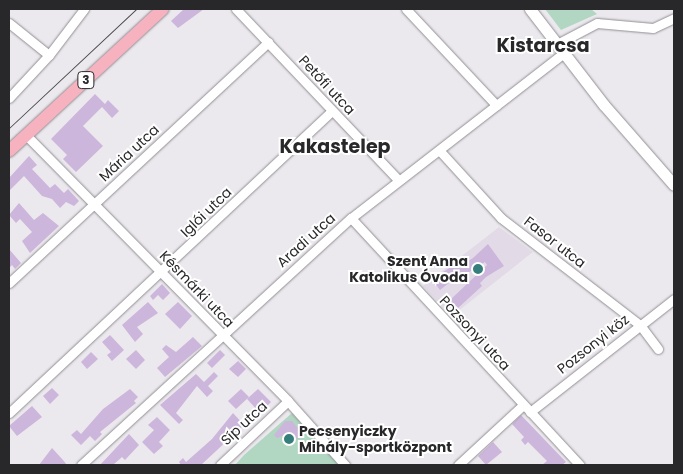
<!DOCTYPE html>
<meta charset="utf-8">
<style>
body{margin:0}
#map{position:relative;width:683px;height:474px;overflow:hidden;background:#ece9ee;font-family:Poppins,sans-serif}
div>[style]{position:absolute}
.built>*{inset:0;background:#e2dbe7}
.green>*{inset:0;background:#b1d7c2}
.building>*{inset:0;background:#ccb6db}
.roads{filter:drop-shadow(0 0 1px #918e93) drop-shadow(0 0 1px #918e93)}
.street>*{height:9px;margin:-4.5px;padding:0 4.5px;transform-origin:4.5px;border-radius:4.5px;background:#fff}
.secondary>*{height:11px;margin:-5.5px;padding:0 5.5px;transform-origin:5.5px;border-radius:5.5px;background:#fff}
.primary>*{height:12px;margin:-6px;padding:0 6px;transform-origin:6px;border-radius:6px;background:#f7b2bf}
.tram>*{height:1px;margin:-0.5px;padding:0 0.5px;transform-origin:0.5px;border-radius:0.5px;background:#4b4a4c}
.dots>*{width:14px;height:14px;translate:-50% -50%;box-sizing:border-box;border:2px solid #fff;border-radius:50%}
span{translate:-50% -50%;white-space:nowrap;text-align:center;line-height:1.15;-webkit-text-stroke:4px #fff;paint-order:stroke}
.shield-label span{padding:1px 4px;background:#fff;border:1px solid;border-radius:4px;-webkit-text-stroke-width:0}
.shield-label{font-size:12px;color:#282729;font-weight:700}
.street-label{font-size:14px;color:#282729}
.poi-label{font-size:14px;color:#282729;font-weight:700}
.right{translate:-100% -50%;text-align:right}
.left{translate:0 -50%;text-align:left}
.district-label{font-size:19px;color:#282729;font-weight:700}
.frame{position:absolute;inset:0;border:10px solid #282729;pointer-events:none}
</style>
<div id="map">
<div class="built">
<div style="clip-path:polygon(499px 227px,533px 252px,452px 316px,423px 286px)"></div>
</div>
<div class="green">
<div style="clip-path:polygon(545px 9px,591px 9px,597px 14px,561px 30px)"></div>
<div style="clip-path:polygon(292px 413px,339px 465px,235px 465px,244px 455px)"></div>
</div>
<div class="building">
<div style="clip-path:polygon(184px 9px,204px 9px,178px 28px,171px 21px)"></div>
<div style="clip-path:polygon(95px 94px,105px 104px,108px 100px,119px 111px,112px 118px,102px 107px,83px 126px,103px 146px,76px 172px,63px 159px,67px 155px,51px 139px)"></div>
<div style="clip-path:polygon(29px 156px,37px 165px,32px 169px,50px 188px,55px 184px,64px 193px,68px 189px,79px 201px,74px 206px,66px 202px,60px 208px,52px 199px,42px 196px,24px 176px,9px 191px,9px 178px)"></div>
<div style="clip-path:polygon(19px 203px,34px 220px,43px 213px,59px 226px,30px 253px,22px 241px,32px 232px,20px 219px,16px 223px,9px 215px)"></div>
<div style="clip-path:polygon(488px 244px,504px 266px,486px 277px,480px 283px,482px 286px,457px 309px,449px 301px,487px 265px,485px 262px,460px 278px,459px 275px,440px 290px,432px 279px,462px 260px,465px 263px,473px 258px)"></div>
<div style="clip-path:polygon(9px 249px,21px 263px,15px 269px,12px 265px,9px 268px)"></div>
<div style="clip-path:polygon(162px 284px,170px 293px,163px 300px,158px 295px,153px 300px,150px 296px)"></div>
<div style="clip-path:polygon(148px 302px,158px 313px,137px 327px,143px 334px,135px 342px,122px 325px)"></div>
<div style="clip-path:polygon(178px 302px,192px 316px,180px 329px,165px 314px)"></div>
<div style="clip-path:polygon(110px 335px,124px 350px,112px 361px,107px 355px,111px 352px,102px 342px)"></div>
<div style="clip-path:polygon(193px 337px,202px 346px,165px 377px,157px 368px,169px 357px,162px 349px,166px 345px,176px 352px)"></div>
<div style="clip-path:polygon(136px 350px,145px 360px,136px 369px,126px 359px)"></div>
<div style="clip-path:polygon(220px 350px,225px 355px,212px 368px,207px 363px)"></div>
<div style="clip-path:polygon(91px 352px,98px 359px,87px 369px,81px 362px)"></div>
<div style="clip-path:polygon(238px 361px,246px 369px,238px 377px,229px 369px)"></div>
<div style="clip-path:polygon(214px 372px,218px 376px,208px 386px,213px 391px,207px 397px,197px 386px,176px 413px,183px 420px,179px 424px,160px 405px,196px 374px,204px 382px)"></div>
<div style="clip-path:polygon(52px 388px,59px 395px,50px 404px,43px 396px)"></div>
<div style="clip-path:polygon(130px 389px,138px 397px,134px 401px,136px 403px,100px 432px,102px 434px,95px 441px,90px 436px,81px 445px,71px 435px,77px 430px,81px 434px,103px 409px)"></div>
<div style="clip-path:polygon(241px 389px,249px 397px,236px 409px,228px 401px)"></div>
<div style="clip-path:polygon(258px 389px,271px 402px,260px 413px,247px 399px)"></div>
<div style="clip-path:polygon(32px 406px,42px 417px,17px 436px,9px 426px)"></div>
<div style="clip-path:polygon(233px 413px,244px 425px,201px 465px,181px 465px,179px 462px,183px 458px,186px 462px,212px 439px)"></div>
<div style="clip-path:polygon(521px 415px,566px 462px,562px 465px,542px 465px,547px 461px,528px 442px,525px 445px,521px 440px,524px 437px,512px 424px)"></div>
<div style="clip-path:polygon(157px 417px,170px 430px,159px 442px,163px 446px,154px 454px,142px 442px,154px 430px,148px 425px)"></div>
<div style="clip-path:polygon(285px 421px,292px 421px,301px 432px,298px 439px,285px 435px,277px 438px,274px 435px)"></div>
<div style="clip-path:polygon(129px 434px,139px 445px,125px 460px,122px 457px,113px 465px,100px 465px)"></div>
<div style="clip-path:polygon(493px 442px,502px 452px,486px 465px,478px 456px)"></div>
<div style="clip-path:polygon(52px 448px,63px 460px,67px 465px,39px 465px)"></div>
</div>
<div class="roads">
<div class="street">
<div style="left:236px;top:9px;width:236px;rotate:46.5deg"></div>
<div style="left:406px;top:9px;width:132px;rotate:46.8deg"></div>
<div style="left:9px;top:23px;width:51px;rotate:38.7deg"></div>
<div style="left:557px;top:44px;width:45px;rotate:-27.7deg"></div>
<div style="left:597px;top:23px;width:56px;rotate:5.1deg"></div>
<div style="left:653px;top:28px;width:23px;rotate:-25deg"></div>
<div style="left:9px;top:98px;width:59px;rotate:-47.1deg"></div>
<div style="left:49px;top:55px;width:58px;rotate:-52.7deg"></div>
<div style="left:26px;top:135px;width:373px;rotate:45.4deg"></div>
<div style="left:288px;top:401px;width:86px;rotate:48.3deg"></div>
<div style="left:439px;top:150px;width:92px;rotate:47.6deg"></div>
<div style="left:501px;top:218px;width:175px;rotate:37.6deg"></div>
<div style="left:640px;top:325px;width:30px;rotate:53deg"></div>
<div style="left:351px;top:218px;width:337px;rotate:47.2deg"></div>
<div style="left:9px;top:283px;width:354px;rotate:-42.9deg"></div>
<div style="left:530px;top:412px;width:183px;rotate:-38.1deg"></div>
<div style="left:9px;top:413px;width:442px;rotate:-43.1deg"></div>
<div style="left:81px;top:465px;width:366px;rotate:-42.5deg"></div>
<div style="left:351px;top:218px;width:269px;rotate:-37.8deg"></div>
<div style="left:220px;top:465px;width:93px;rotate:-43.3deg"></div>
<div style="left:458px;top:465px;width:88px;rotate:-42.7deg"></div>
</div>
<div class="secondary">
<div style="left:530px;top:9px;width:121px;rotate:52.4deg"></div>
<div style="left:604px;top:105px;width:106px;rotate:48.8deg"></div>
</div>
<div class="primary">
<div style="left:9px;top:151px;width:209px;rotate:-42.7deg"></div>
</div>
</div>
<div class="tram">
<div style="left:9px;top:128px;width:174px;rotate:-43.1deg"></div>
</div>
<div class="dots">
<div style="left:478px;top:269px;background:#367e7b"></div>
<div style="left:289px;top:439px;background:#367e7b"></div>
</div>
<div class="shield-label">
<span style="left:86px;top:80px">3</span>
</div>
<div class="street-label">
<span style="left:327px;top:85px;rotate:47deg">Petőfi utca</span>
<span style="left:129px;top:153px;rotate:-43deg">Mária utca</span>
<span style="left:206px;top:212px;rotate:-44deg">Iglói utca</span>
<span style="left:306px;top:240px;rotate:-42deg">Aradi utca</span>
<span style="left:555px;top:242px;rotate:38deg">Fasor utca</span>
<span style="left:197px;top:289px;rotate:46deg">Késmárki utca</span>
<span style="left:475px;top:333px;rotate:47deg">Pozsonyi utca</span>
<span style="left:593px;top:344px;rotate:-38deg">Pozsonyi köz</span>
<span style="left:244px;top:423px;rotate:-43deg">Síp utca</span>
</div>
<div class="poi-label">
<span class="right" style="left:468px;top:269px">Szent Anna<br>Katolikus Óvoda</span>
<span class="left" style="left:299px;top:439px">Pecsenyiczky<br>Mihály-sportközpont</span>
</div>
<div class="district-label">
<span style="left:543px;top:46px">Kistarcsa</span>
<span style="left:335px;top:147px">Kakastelep</span>
</div>
<div class="frame"></div>
</div>
